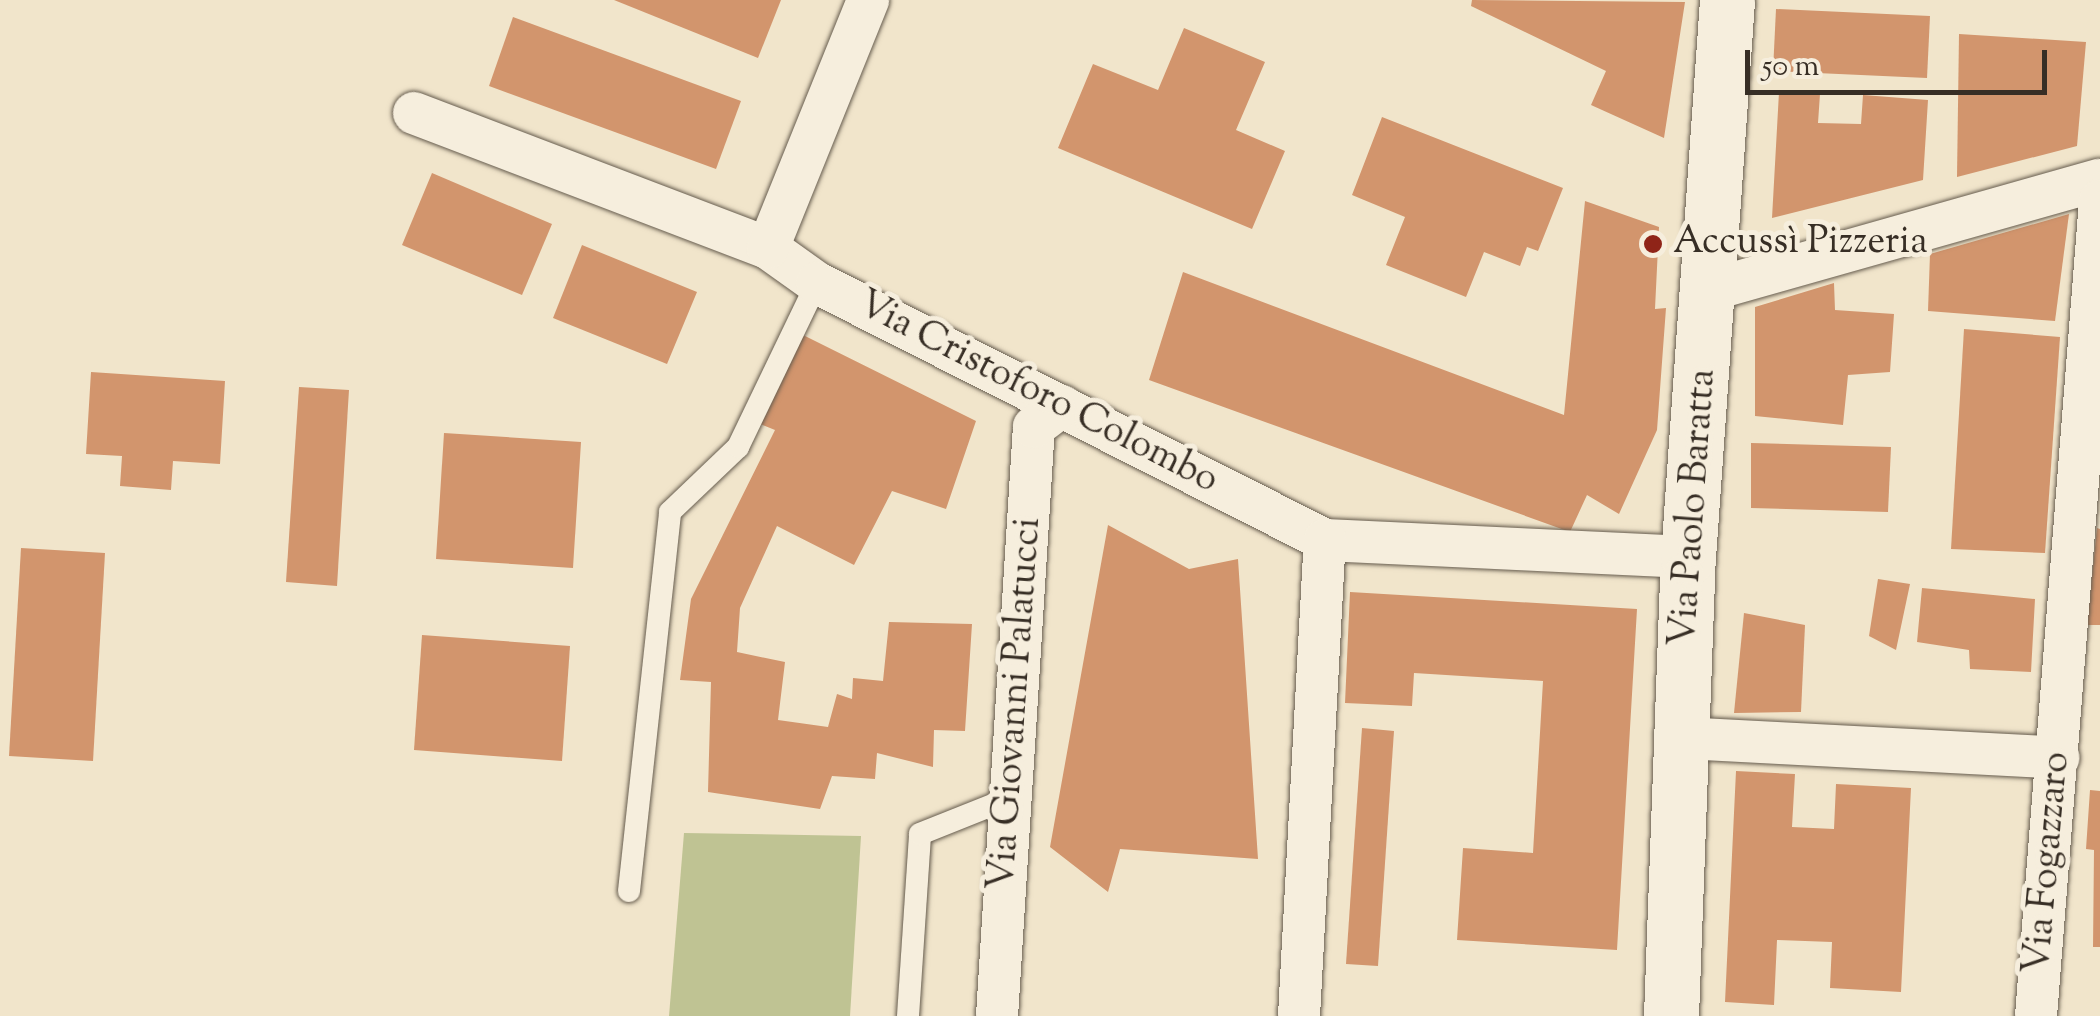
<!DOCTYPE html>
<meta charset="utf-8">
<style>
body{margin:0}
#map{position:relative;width:2100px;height:1016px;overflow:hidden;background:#f1e5cb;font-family:"Sorts Mill Goudy",serif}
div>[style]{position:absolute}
.green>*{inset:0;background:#bfc393}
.building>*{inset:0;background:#d2956d}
.roads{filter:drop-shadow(0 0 2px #665c4e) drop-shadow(0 0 2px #665c4e)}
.service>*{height:22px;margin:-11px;padding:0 11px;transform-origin:11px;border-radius:11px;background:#f6eedd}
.minor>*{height:42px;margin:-21px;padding:0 21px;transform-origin:21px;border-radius:21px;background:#f6eedd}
.secondary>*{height:55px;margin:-27.5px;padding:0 27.5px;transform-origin:27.5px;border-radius:27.5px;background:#f6eedd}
.dots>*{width:28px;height:28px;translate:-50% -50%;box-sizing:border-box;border:5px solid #f6eedd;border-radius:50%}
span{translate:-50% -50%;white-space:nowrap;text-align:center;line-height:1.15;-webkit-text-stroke:10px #f6eedd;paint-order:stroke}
.poi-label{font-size:38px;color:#372e25}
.left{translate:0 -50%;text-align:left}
.street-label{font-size:38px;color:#372e25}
.scale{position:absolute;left:1745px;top:50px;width:302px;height:45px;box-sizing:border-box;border:5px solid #372e25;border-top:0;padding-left:12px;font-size:30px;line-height:35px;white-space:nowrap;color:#372e25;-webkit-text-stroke:8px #f6eedd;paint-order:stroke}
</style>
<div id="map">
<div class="green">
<div style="clip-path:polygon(684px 833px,861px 836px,850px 1016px,669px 1016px)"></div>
</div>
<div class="building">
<div style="clip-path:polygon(614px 0,781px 0,758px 58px)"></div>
<div style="clip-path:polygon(1472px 0,1685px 2px,1664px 138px,1591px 105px,1606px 71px,1471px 6px)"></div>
<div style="clip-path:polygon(1776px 9px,1930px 16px,1927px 78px,1773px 71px)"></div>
<div style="clip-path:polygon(513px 17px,741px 101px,716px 169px,489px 86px)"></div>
<div style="clip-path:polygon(1184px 28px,1265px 62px,1236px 130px,1285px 151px,1252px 229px,1058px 148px,1093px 64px,1158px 90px)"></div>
<div style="clip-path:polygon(1959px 34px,2086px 42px,2077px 146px,1957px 177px)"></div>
<div style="clip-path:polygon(1779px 92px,1820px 94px,1818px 123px,1861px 124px,1863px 95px,1928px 100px,1923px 180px,1772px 218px)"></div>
<div style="clip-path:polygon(1382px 117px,1563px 188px,1538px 251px,1527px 247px,1520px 266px,1484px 252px,1466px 297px,1386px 265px,1405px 217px,1352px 195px)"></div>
<div style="clip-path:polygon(432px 173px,552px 224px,522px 295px,402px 245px)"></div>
<div style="clip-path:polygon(1585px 201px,1659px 227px,1655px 309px,1666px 308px,1657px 430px,1619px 514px,1587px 495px,1570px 532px,1149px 380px,1183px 272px,1564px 415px)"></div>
<div style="clip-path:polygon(2069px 214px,2055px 321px,1928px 311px,1930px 254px)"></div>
<div style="clip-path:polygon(582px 245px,697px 292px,667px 364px,553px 318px)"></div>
<div style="clip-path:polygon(1834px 283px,1835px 310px,1894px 314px,1890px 372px,1848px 375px,1843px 425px,1755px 416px,1755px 307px)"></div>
<div style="clip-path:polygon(1964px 329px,2060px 337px,2045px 553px,1951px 549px)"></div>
<div style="clip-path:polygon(799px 333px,976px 421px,946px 509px,892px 491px,854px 565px,777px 526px,740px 608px,737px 652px,785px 662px,778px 720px,828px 727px,837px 694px,852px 699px,853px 678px,883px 681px,889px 622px,972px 624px,965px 731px,934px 730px,933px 767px,877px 753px,875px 779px,832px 776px,820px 809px,708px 792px,711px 682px,680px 680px,691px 599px,775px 430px,758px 423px)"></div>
<div style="clip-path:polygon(91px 372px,225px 381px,220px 464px,173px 461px,171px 490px,120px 486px,122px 456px,86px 454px)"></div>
<div style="clip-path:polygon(299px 387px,349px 390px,337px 586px,286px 582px)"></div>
<div style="clip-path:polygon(444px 433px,581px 442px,573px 568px,436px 559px)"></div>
<div style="clip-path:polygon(1751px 443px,1891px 447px,1888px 512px,1751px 508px)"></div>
<div style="clip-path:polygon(1108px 525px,1189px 569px,1238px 559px,1258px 859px,1120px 849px,1108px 892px,1050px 847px)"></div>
<div style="clip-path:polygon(2097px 528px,2100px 529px,2100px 625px,2087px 625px)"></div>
<div style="clip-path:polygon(21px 548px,105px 553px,93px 761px,9px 756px)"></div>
<div style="clip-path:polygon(1878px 579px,1910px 584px,1896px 650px,1869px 636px)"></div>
<div style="clip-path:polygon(1922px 588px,2035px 599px,2031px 672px,1970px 669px,1969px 650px,1917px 642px)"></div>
<div style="clip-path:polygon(1350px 592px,1637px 609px,1617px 950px,1457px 940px,1463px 848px,1533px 853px,1543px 681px,1414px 673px,1412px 706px,1345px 703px)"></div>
<div style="clip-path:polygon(1744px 613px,1805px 625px,1801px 712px,1734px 713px)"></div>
<div style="clip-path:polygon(422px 635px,570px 646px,562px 761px,414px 750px)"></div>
<div style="clip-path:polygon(1362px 728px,1394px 731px,1378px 966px,1346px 964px)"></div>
<div style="clip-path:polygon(1736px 771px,1795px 774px,1792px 827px,1834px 829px,1836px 784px,1911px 788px,1901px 992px,1830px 988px,1832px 942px,1777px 940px,1774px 1005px,1725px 1002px)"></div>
<div style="clip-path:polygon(2090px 790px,2100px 791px,2100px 947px,2093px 947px,2094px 850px,2086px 849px)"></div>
</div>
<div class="roads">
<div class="service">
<div style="left:629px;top:891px;width:381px;rotate:-83.8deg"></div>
<div style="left:670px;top:512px;width:94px;rotate:-43.7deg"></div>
<div style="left:738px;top:447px;width:182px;rotate:-64.3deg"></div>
<div style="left:908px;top:1016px;width:182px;rotate:-86.2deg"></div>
<div style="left:920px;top:834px;width:97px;rotate:-21.8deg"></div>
</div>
<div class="minor">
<div style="left:414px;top:113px;width:379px;rotate:20.9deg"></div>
<div style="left:768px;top:248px;width:60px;rotate:35.5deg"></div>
<div style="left:817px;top:283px;width:569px;rotate:26.84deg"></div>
<div style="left:1325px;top:540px;width:363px;rotate:2.7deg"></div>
<div style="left:768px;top:248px;width:267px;rotate:-68deg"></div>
<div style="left:1710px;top:290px;width:405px;rotate:-15.8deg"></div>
<div style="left:1682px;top:738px;width:377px;rotate:3deg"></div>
<div style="left:997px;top:1016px;width:590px;rotate:-86.41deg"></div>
<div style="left:1034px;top:427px;width:35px;rotate:-37deg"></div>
<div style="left:1299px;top:1016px;width:477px;rotate:-86.9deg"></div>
<div style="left:2036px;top:1016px;width:818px;rotate:-85.51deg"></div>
</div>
<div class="secondary">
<div style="left:1671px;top:1016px;width:459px;rotate:-87.9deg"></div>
<div style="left:1688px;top:557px;width:558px;rotate:-85.99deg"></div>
</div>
</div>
<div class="dots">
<div style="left:1653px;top:244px;background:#8f2418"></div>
</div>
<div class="poi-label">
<span class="left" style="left:1673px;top:244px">Accussì Pizzeria</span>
</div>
<div class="street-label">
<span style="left:1037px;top:394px;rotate:27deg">Via Cristoforo Colombo</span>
<span style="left:1695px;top:508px;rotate:-86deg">Via Paolo Baratta</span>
<span style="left:1017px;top:704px;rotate:-86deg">Via Giovanni Palatucci</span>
<span style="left:2049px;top:863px;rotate:-85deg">Via Fogazzaro</span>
</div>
<div class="scale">50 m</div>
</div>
